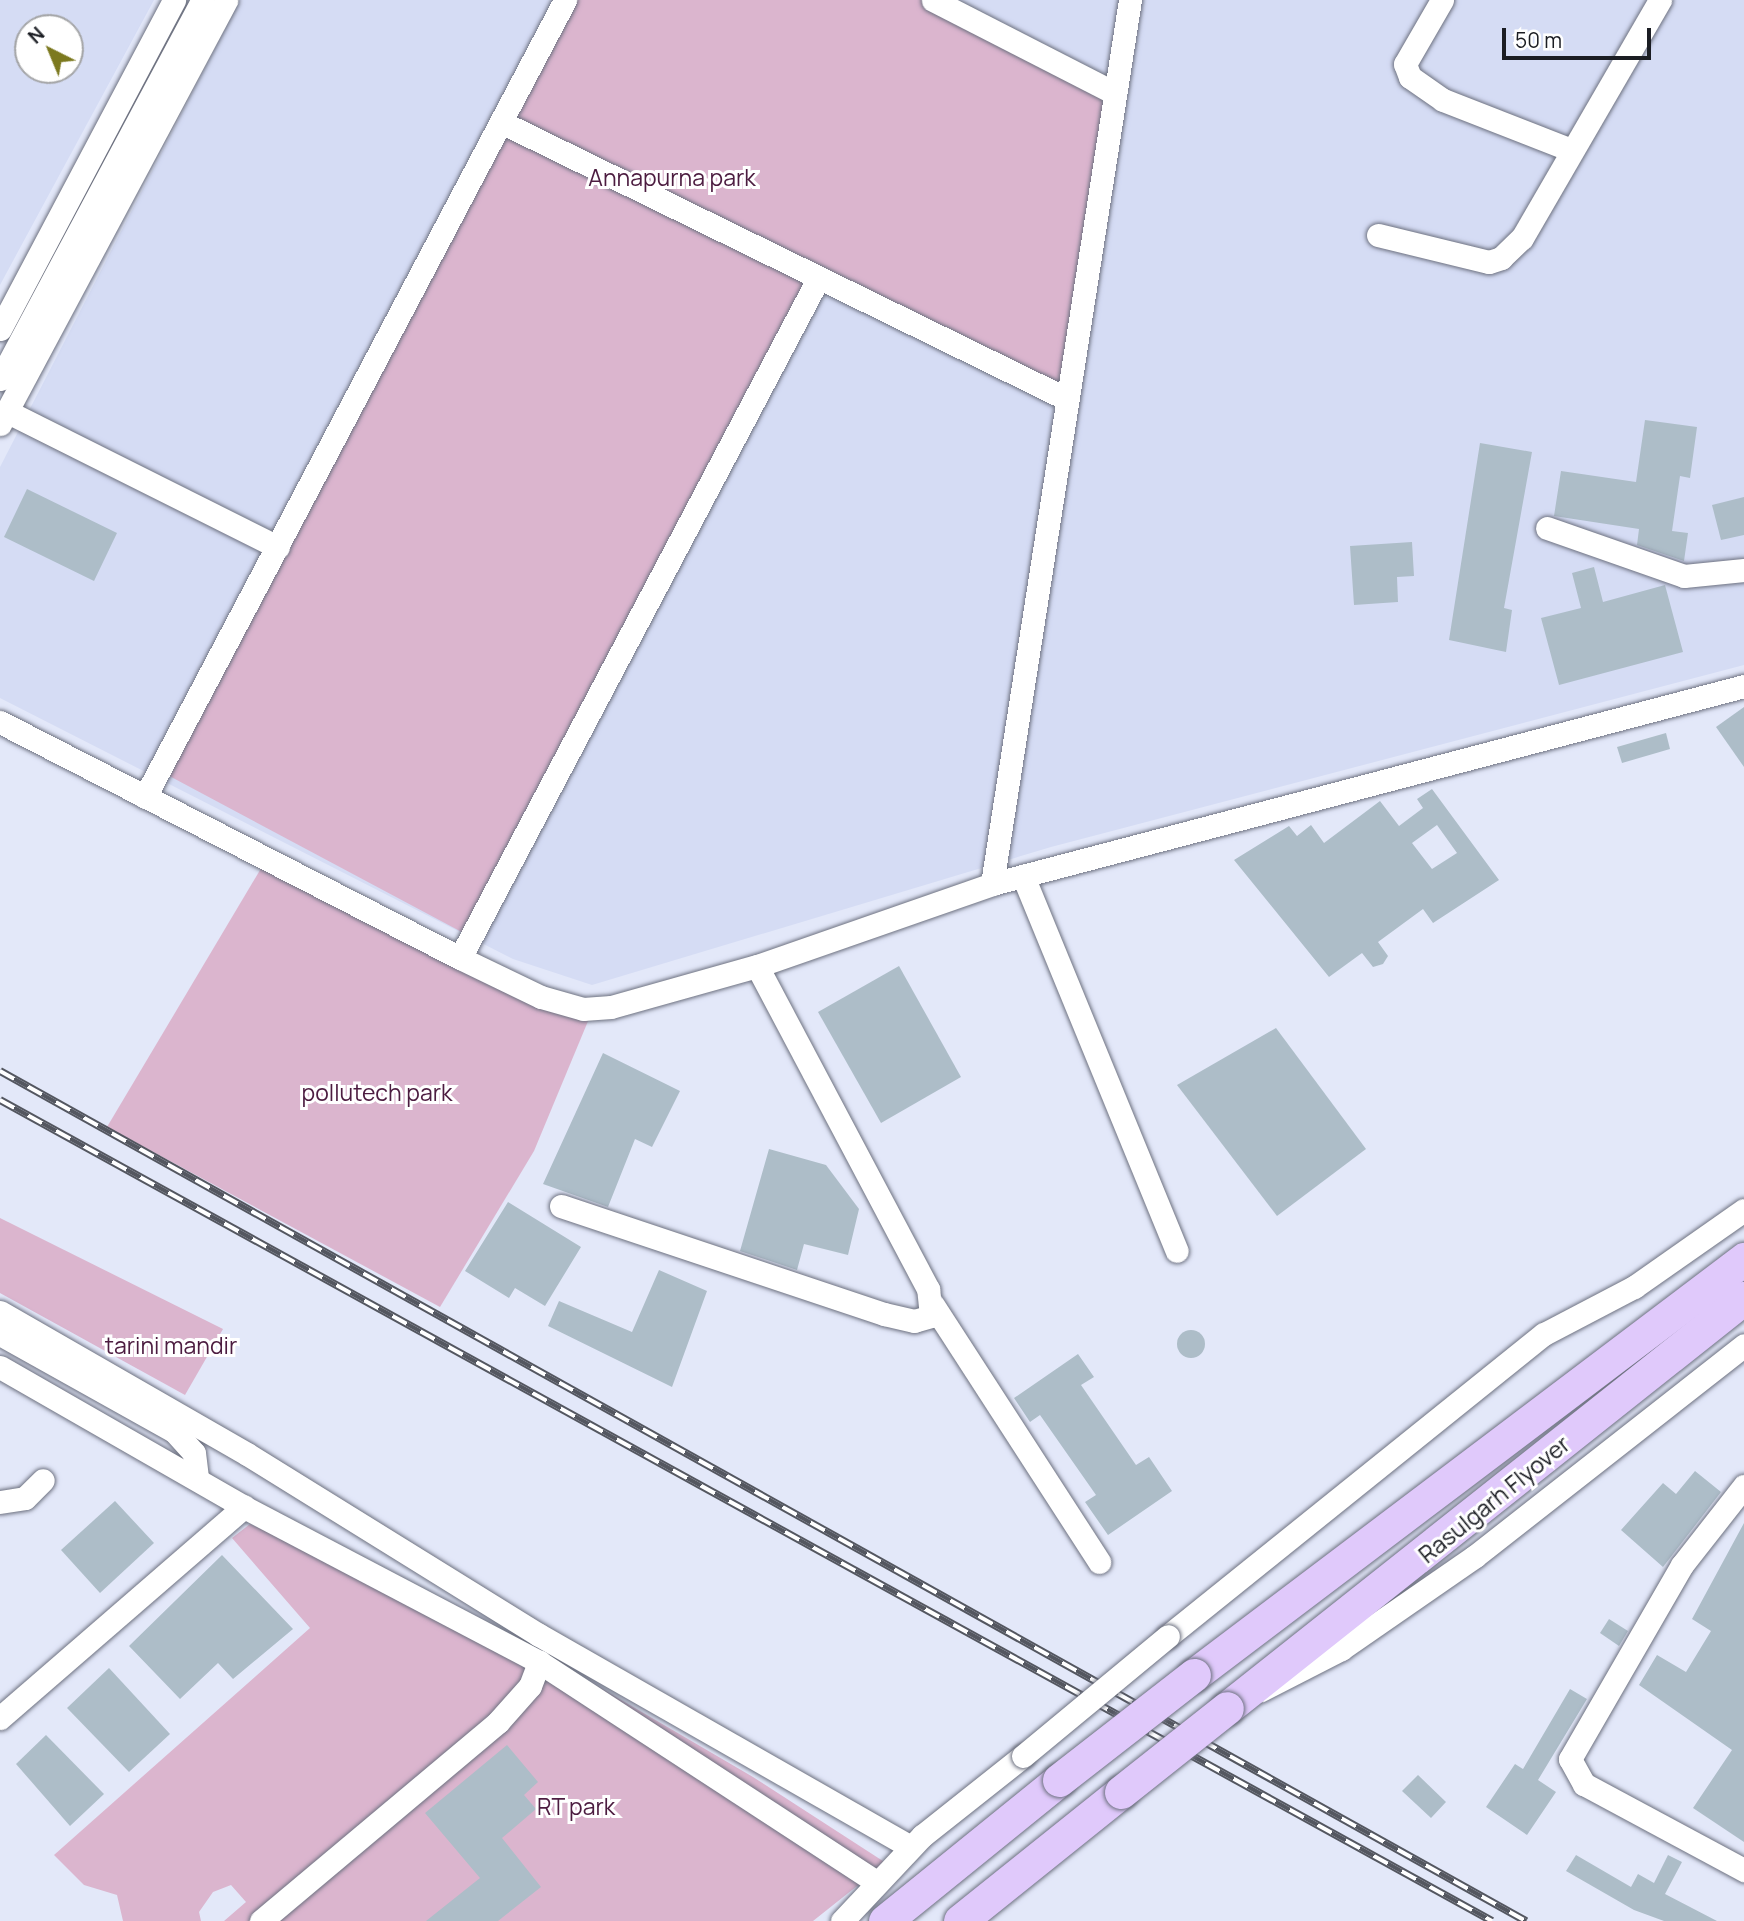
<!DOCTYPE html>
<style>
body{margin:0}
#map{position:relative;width:1744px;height:1921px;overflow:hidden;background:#e3e8f9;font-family:Manrope,sans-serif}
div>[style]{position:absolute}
.built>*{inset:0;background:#d5dcf4}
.green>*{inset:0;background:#dbb5ce}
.building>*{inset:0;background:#adbdc8}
.round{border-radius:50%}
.roads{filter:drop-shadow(0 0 2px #6d7180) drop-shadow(0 0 2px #6d7180)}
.minor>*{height:23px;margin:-11.5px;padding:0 11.5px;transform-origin:11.5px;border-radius:11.5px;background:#fff}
.highway>*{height:33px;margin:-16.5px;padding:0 16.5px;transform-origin:16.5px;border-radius:16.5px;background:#e0c9fb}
.rail>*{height:8px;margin-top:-4px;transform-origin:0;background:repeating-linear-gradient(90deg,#fff 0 16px,#545760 0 32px);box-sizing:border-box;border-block:2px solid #545760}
.bridges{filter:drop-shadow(0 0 2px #6d7180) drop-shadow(0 0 2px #6d7180)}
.minor-bridge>*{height:23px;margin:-11.5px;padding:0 11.5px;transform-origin:11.5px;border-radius:11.5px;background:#fff}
.highway-bridge>*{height:33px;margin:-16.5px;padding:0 16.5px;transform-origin:16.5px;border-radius:16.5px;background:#e0c9fb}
span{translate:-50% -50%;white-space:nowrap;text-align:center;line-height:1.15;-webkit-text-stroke:6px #fff;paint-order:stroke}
.park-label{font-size:23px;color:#4c1c40}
.street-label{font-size:23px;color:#1b1d23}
.north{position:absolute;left:14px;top:14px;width:70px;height:70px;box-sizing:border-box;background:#fff;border:2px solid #a4a5a7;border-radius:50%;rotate:317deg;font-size:19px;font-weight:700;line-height:28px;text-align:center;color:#1b1d23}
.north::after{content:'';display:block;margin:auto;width:24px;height:32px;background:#7c791f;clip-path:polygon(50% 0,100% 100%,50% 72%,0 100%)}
.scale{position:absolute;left:1502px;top:28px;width:149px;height:32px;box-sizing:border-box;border:4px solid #1b1d23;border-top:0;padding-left:9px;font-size:21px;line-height:24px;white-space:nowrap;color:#1b1d23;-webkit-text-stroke:5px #fff;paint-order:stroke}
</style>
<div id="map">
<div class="built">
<div style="clip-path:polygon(evenodd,0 0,154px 0,0 285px,0 0,70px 28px,70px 70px,28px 70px,28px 28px,70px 28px)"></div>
<div style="clip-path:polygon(240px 0,1744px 0,1744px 665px,1051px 847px,592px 985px,513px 959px,0 698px,0 467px)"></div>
</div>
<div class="green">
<div style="clip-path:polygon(565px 0,932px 0,1114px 93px,1067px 399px,817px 278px,471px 937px,160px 771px)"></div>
<div style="clip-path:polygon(266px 860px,591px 1014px,534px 1151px,440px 1307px,107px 1127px)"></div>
<div style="clip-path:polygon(0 1218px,223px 1329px,185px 1395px,0 1293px)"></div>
<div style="clip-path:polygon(250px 1524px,551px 1659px,753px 1777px,886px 1863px,813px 1921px,224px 1921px,246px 1902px,231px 1885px,213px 1892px,199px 1912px,201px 1921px,123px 1921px,117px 1895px,84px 1885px,54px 1855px,310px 1628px,232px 1538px)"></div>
</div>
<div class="building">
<div style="clip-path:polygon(1645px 420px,1697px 427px,1690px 478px,1680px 476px,1672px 531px,1688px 533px,1684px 561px,1637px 545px,1639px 529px,1554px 516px,1561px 471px,1636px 482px)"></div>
<div style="clip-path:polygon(1480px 443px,1532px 452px,1504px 608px,1512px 610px,1506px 652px,1449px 640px)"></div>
<div style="clip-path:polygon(27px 489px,117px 533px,94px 581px,4px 537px)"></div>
<div style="clip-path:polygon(1744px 497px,1744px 535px,1721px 540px,1712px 505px)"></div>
<div style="clip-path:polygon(1412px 542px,1414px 576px,1397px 577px,1398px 602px,1354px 605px,1350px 546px)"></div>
<div style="clip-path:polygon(1594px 567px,1603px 602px,1665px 585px,1683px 652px,1559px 685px,1541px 618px,1581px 608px,1572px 573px)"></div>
<div style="clip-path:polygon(1744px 707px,1744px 767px,1716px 727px)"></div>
<div style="clip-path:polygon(1666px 733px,1670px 749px,1622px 763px,1617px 747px)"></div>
<div style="clip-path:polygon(evenodd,1432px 789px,1499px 880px,1433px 923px,1423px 909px,1378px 942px,1388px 956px,1383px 964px,1373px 967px,1362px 953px,1329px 977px,1234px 860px,1289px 826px,1297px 836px,1311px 825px,1324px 843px,1380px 801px,1399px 826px,1423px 808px,1417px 799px,1432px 789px,1437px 825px,1457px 853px,1432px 869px,1412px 843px,1437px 825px)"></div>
<div style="clip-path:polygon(899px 966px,961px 1077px,881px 1123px,818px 1012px)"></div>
<div style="clip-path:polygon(1276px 1028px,1366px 1149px,1277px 1216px,1177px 1085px)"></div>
<div style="clip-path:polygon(603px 1053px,680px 1091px,652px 1147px,635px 1139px,608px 1207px,543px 1184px)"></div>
<div style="clip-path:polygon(769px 1149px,826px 1165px,859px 1209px,848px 1255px,804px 1244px,797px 1270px,740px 1251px)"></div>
<div style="clip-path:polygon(508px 1202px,581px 1247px,545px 1306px,515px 1288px,509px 1298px,465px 1271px)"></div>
<div style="clip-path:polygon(659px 1270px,707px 1291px,672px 1387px,548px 1326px,559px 1301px,632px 1332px)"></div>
<div class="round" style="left:1177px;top:1330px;width:28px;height:28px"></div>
<div style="clip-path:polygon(1078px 1354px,1094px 1377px,1081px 1385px,1136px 1465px,1149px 1457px,1172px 1491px,1108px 1535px,1085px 1502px,1096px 1495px,1040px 1415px,1030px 1422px,1014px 1398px)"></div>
<div style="clip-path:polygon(1695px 1471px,1721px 1492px,1663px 1567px,1621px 1530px,1663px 1483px,1676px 1494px)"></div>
<div style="clip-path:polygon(115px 1501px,154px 1543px,100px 1593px,61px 1550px)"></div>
<div style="clip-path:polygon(1744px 1523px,1744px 1842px,1693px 1808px,1732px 1750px,1639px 1685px,1657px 1655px,1686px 1672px,1711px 1631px,1692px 1619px)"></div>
<div style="clip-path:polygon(222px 1555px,293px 1629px,233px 1679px,218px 1663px,180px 1699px,129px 1646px)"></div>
<div style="clip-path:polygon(1609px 1619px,1628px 1631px,1619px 1646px,1600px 1633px)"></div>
<div style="clip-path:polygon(109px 1668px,170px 1734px,129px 1772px,67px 1708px)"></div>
<div style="clip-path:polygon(1570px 1689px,1587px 1699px,1538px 1780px,1556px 1792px,1527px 1835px,1486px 1807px,1515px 1764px,1523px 1769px)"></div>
<div style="clip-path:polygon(46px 1735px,104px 1794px,70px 1826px,16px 1764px)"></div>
<div style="clip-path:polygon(507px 1745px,538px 1782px,524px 1795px,536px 1809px,502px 1838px,541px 1887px,498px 1921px,426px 1921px,480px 1878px,425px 1813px)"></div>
<div style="clip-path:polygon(1418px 1775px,1446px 1802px,1431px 1818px,1402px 1791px)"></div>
<div style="clip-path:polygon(1576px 1855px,1631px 1887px,1638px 1874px,1654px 1883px,1668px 1855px,1682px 1862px,1665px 1894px,1717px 1921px,1664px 1921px,1634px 1910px,1566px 1871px)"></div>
</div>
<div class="roads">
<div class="minor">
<div style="left:933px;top:0;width:204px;rotate:27.1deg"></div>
<div style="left:1442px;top:0;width:74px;rotate:120deg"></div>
<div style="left:1405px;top:64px;width:14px;rotate:69deg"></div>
<div style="left:1410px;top:77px;width:40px;rotate:34.9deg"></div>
<div style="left:1443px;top:100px;width:137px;rotate:21.3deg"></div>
<div style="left:501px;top:122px;width:630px;rotate:26.08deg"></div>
<div style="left:1378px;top:235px;width:114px;rotate:13.7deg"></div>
<div style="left:1489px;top:262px;width:13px;rotate:-18deg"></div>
<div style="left:1501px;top:258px;width:29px;rotate:-44deg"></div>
<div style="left:1522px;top:238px;width:275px;rotate:-59.9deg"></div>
<div style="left:0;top:329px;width:372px;rotate:-62.1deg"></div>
<div style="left:0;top:379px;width:429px;rotate:-61.9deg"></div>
<div style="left:6px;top:411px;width:304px;rotate:26.6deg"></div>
<div style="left:0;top:424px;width:480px;rotate:-61.9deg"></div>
<div style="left:1547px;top:528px;width:145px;rotate:19.3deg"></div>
<div style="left:1684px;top:576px;width:60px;rotate:-5.7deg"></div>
<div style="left:0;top:722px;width:517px;rotate:27.16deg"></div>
<div style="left:460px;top:958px;width:90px;rotate:25.7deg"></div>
<div style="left:541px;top:997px;width:44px;rotate:15.9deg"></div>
<div style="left:583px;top:1009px;width:28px;rotate:-4deg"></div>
<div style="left:611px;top:1007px;width:152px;rotate:-15.7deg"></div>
<div style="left:757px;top:966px;width:249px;rotate:-19.2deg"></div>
<div style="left:992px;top:884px;width:778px;rotate:-14.75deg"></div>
<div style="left:145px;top:797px;width:901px;rotate:-62.21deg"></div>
<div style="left:1023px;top:876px;width:405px;rotate:67.7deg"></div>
<div style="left:992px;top:884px;width:895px;rotate:-81.13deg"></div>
<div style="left:460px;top:958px;width:768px;rotate:-62.2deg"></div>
<div style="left:561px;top:1206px;width:341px;rotate:18.5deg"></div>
<div style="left:884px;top:1314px;width:31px;rotate:13deg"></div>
<div style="left:914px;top:1321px;width:18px;rotate:-16deg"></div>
<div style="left:931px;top:1316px;width:27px;rotate:-96deg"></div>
<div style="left:928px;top:1289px;width:365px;rotate:-117.9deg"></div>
<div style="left:933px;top:1305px;width:306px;rotate:57.1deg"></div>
<div style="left:0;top:1312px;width:285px;rotate:29.9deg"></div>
<div style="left:247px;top:1454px;width:344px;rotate:31.8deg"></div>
<div style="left:539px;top:1635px;width:427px;rotate:29.7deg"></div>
<div style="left:0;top:1334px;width:201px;rotate:29.2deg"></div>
<div style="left:175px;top:1432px;width:28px;rotate:48deg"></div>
<div style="left:194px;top:1453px;width:25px;rotate:83deg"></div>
<div style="left:0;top:1367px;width:281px;rotate:29.8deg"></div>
<div style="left:244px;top:1507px;width:333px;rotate:27.7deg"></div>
<div style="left:539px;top:1662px;width:401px;rotate:33.1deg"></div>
<div style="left:1744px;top:1486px;width:100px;rotate:128.1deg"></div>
<div style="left:1682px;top:1565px;width:224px;rotate:120deg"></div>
<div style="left:1570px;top:1759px;width:29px;rotate:61deg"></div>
<div style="left:1584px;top:1784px;width:182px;rotate:28.3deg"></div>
<div style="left:0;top:1502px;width:25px;rotate:-9deg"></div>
<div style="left:25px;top:1498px;width:25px;rotate:-45deg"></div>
<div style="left:1168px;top:1636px;width:482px;rotate:-38.8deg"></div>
<div style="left:1544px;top:1334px;width:102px;rotate:-27.6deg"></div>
<div style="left:1634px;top:1287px;width:134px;rotate:-35deg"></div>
<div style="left:1261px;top:1690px;width:90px;rotate:-27.1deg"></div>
<div style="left:1341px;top:1649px;width:162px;rotate:-34.7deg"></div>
<div style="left:1474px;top:1557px;width:343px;rotate:-38.1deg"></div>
<div style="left:0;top:1718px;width:323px;rotate:-40.9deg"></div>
<div style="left:261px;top:1921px;width:309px;rotate:-40deg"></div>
<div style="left:498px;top:1722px;width:48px;rotate:-48.4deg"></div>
<div style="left:530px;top:1686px;width:26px;rotate:-69deg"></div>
<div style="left:842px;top:1921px;width:117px;rotate:-46.7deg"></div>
<div style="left:922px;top:1836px;width:129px;rotate:-38.4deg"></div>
</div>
<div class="highway">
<div style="left:1194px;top:1675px;width:690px;rotate:-37.1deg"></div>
<div style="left:1227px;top:1708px;width:660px;rotate:-38.42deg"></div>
<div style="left:885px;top:1921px;width:224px;rotate:-39deg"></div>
<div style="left:960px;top:1921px;width:206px;rotate:-38.7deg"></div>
</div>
</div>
<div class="rail">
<div style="left:0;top:1071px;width:1747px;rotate:29.12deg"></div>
<div style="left:0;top:1100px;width:1703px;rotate:28.82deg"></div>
</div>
<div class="bridges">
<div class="minor-bridge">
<div style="left:1023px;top:1756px;width:188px;rotate:-39.6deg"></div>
</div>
<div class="highway-bridge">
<div style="left:1059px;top:1780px;width:171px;rotate:-37.9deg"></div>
<div style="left:1121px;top:1792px;width:135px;rotate:-38.4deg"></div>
</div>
</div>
<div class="park-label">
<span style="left:672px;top:177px">Annapurna park</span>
<span style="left:377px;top:1092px">pollutech park</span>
<span style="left:171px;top:1345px">tarini mandir</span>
<span style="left:576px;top:1806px">RT park</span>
</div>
<div class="street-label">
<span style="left:1494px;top:1499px;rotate:-39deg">Rasulgarh Flyover</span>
</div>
<div class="north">N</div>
<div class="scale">50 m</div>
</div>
